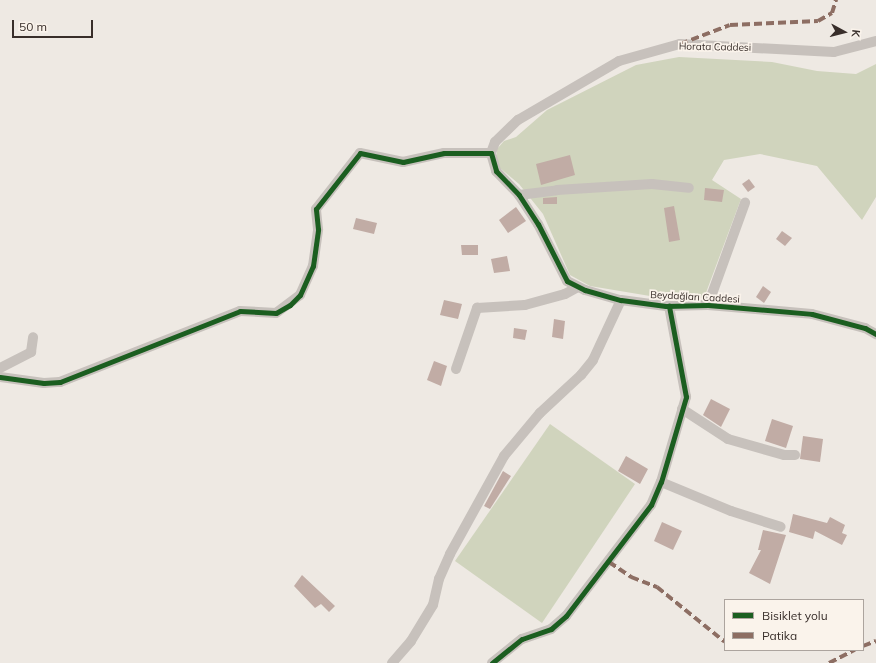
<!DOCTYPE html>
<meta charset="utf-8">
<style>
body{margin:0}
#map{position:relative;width:876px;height:663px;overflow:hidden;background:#eee9e3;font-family:Mulish,sans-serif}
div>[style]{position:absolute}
.green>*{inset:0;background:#d0d4bd}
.building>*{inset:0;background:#c1aca5}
.minor>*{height:10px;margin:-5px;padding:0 5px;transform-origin:5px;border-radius:5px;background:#c7c1bc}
.quiet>*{height:4px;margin-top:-2px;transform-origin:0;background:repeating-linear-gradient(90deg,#8d6e63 0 8px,transparent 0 12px)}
.cycleway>*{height:5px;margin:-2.5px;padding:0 2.5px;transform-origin:2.5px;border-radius:2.5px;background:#1b5e20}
span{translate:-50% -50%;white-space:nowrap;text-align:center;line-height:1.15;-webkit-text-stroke:3.5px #faf3eb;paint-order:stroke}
.street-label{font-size:10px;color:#382e2a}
.legend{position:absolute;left:724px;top:599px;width:140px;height:52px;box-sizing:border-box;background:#faf3eb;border:1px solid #aca49e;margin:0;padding:5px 7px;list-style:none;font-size:12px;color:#382e2a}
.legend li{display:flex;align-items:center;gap:8px;height:20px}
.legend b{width:20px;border:1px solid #aca49e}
.north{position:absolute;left:824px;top:12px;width:40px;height:40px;-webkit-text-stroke:3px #faf3eb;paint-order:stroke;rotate:97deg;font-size:11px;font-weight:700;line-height:16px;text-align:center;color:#382e2a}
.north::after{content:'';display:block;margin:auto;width:14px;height:18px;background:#382e2a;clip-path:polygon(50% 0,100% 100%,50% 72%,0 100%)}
.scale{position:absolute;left:12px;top:20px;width:81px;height:18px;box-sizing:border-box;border:2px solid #382e2a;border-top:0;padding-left:5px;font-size:12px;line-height:14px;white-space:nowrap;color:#382e2a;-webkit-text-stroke:3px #faf3eb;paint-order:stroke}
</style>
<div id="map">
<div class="green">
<div style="clip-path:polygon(679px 57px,772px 62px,817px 71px,856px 74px,876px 64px,876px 197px,862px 220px,817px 166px,760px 154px,724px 160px,712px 180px,741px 199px,704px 298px,674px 300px,590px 286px,570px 275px,543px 214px,519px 184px,500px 168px,497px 158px,497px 149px,504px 141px,516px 137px,547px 110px,636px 65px)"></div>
<div style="clip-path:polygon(550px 424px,635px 484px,542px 623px,455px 561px)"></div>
</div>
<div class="building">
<div style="clip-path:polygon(570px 155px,575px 175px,541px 185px,536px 164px)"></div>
<div style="clip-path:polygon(749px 179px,755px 187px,748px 192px,742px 184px)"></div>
<div style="clip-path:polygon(705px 188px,724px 190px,722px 202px,704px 200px)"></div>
<div style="clip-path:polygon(557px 197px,557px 204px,543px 204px,543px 198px)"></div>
<div style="clip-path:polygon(674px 206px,680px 240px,669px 242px,664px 208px)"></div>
<div style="clip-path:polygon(516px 207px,526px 221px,508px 233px,499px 220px)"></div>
<div style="clip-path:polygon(356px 218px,377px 223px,374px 234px,353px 229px)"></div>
<div style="clip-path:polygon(782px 231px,792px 238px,785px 246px,776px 239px)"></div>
<div style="clip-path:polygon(461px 245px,478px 245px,478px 255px,462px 255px)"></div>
<div style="clip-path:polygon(507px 256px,510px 271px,494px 273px,491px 259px)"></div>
<div style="clip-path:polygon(763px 286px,771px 292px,764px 303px,756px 297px)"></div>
<div style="clip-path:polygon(444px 300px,462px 304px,458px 319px,440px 315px)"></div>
<div style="clip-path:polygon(554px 319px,565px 321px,563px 339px,552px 337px)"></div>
<div style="clip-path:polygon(514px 328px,527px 330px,525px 340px,513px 338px)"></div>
<div style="clip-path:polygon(434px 361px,447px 366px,441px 386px,427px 380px)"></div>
<div style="clip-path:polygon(711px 399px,730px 409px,721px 427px,703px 415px)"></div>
<div style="clip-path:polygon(772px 419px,793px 426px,786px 448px,765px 441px)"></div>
<div style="clip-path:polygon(803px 436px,823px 439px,820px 462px,800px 459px)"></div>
<div style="clip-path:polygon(626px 456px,648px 469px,640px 484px,618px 471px)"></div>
<div style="clip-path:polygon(503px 471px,511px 476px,490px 509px,484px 506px)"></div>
<div style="clip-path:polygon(793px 514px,827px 523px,830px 517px,845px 525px,842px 533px,847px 535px,842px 545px,815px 531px,813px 539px,789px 532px)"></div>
<div style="clip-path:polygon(662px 522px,682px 531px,673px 550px,654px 541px)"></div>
<div style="clip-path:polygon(763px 530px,786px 535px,770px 584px,749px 573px,761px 550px,758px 550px)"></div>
<div style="clip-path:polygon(302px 575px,335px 606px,329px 612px,321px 604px,315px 608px,294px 586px)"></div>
</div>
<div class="minor">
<div style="left:491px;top:153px;width:19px;rotate:74deg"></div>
<div style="left:496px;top:171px;width:33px;rotate:46deg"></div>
<div style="left:519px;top:195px;width:35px;rotate:57deg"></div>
<div style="left:538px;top:224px;width:64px;rotate:63deg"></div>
<div style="left:567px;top:281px;width:20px;rotate:27deg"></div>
<div style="left:585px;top:290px;width:37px;rotate:16deg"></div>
<div style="left:621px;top:300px;width:45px;rotate:7.6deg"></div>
<div style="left:666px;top:306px;width:42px;rotate:-1.4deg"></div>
<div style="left:708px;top:305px;width:104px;rotate:4.9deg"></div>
<div style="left:812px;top:314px;width:55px;rotate:14.8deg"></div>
<div style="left:865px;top:328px;width:13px;rotate:29deg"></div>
<div style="left:491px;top:153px;width:12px;rotate:-70deg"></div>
<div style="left:495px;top:142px;width:32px;rotate:-44deg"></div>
<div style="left:518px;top:120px;width:117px;rotate:-30.3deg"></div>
<div style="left:619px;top:61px;width:63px;rotate:-15.6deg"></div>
<div style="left:680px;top:44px;width:154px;rotate:3deg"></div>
<div style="left:834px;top:52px;width:43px;rotate:-14.7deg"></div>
<div style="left:519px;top:195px;width:38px;rotate:-7deg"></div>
<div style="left:557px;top:190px;width:95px;rotate:-3.6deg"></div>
<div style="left:652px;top:184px;width:37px;rotate:6deg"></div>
<div style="left:708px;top:305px;width:109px;rotate:-70.1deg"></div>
<div style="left:0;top:368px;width:35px;rotate:-27deg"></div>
<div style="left:31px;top:352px;width:15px;rotate:-82deg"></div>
<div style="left:456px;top:369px;width:65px;rotate:-71deg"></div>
<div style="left:477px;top:308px;width:48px;rotate:-3.6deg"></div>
<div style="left:525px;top:305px;width:41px;rotate:-15.4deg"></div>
<div style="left:565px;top:294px;width:15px;rotate:-28deg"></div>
<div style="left:0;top:377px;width:44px;rotate:7.8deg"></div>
<div style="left:44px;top:383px;width:16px;rotate:-4deg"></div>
<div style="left:60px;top:382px;width:193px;rotate:-21.5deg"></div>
<div style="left:240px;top:311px;width:36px;rotate:3deg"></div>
<div style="left:276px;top:313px;width:30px;rotate:-37deg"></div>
<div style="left:300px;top:295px;width:32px;rotate:-66deg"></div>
<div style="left:313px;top:266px;width:37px;rotate:-82deg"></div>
<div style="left:318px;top:229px;width:20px;rotate:-96deg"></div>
<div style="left:316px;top:209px;width:71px;rotate:-51.8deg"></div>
<div style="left:360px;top:153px;width:44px;rotate:11.8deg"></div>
<div style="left:403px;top:162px;width:42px;rotate:-12.4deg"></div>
<div style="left:444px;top:153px;width:47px"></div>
<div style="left:682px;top:409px;width:55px;rotate:33.1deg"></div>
<div style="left:728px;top:439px;width:58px;rotate:15.9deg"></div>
<div style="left:784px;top:455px;width:11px"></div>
<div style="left:661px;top:482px;width:76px;rotate:22.5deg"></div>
<div style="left:731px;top:511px;width:52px;rotate:17.7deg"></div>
<div style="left:392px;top:663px;width:29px;rotate:-49deg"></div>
<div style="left:411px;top:641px;width:42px;rotate:-58.6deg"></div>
<div style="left:433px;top:605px;width:27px;rotate:-77deg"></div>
<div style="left:439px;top:579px;width:27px;rotate:-66deg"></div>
<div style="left:450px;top:554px;width:112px;rotate:-61.1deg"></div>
<div style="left:504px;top:456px;width:56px;rotate:-50.1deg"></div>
<div style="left:540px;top:413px;width:56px;rotate:-42.8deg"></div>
<div style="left:581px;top:375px;width:19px;rotate:-51deg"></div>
<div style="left:593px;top:360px;width:66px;rotate:-65deg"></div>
<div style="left:492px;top:663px;width:38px;rotate:-39deg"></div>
<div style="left:522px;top:639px;width:31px;rotate:-19deg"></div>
<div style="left:551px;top:629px;width:20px;rotate:-41deg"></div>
<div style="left:566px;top:616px;width:140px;rotate:-52.6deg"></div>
<div style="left:651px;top:505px;width:25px;rotate:-67deg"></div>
<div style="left:661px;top:482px;width:89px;rotate:-73.6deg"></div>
<div style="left:686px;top:397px;width:93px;rotate:-100.6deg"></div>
</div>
<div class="quiet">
<div style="left:680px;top:44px;width:53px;rotate:-20.8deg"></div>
<div style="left:730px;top:25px;width:88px;rotate:-2.6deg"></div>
<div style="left:818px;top:21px;width:16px;rotate:-30deg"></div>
<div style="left:832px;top:13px;width:14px;rotate:-73deg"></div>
<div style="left:609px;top:562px;width:27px;rotate:34deg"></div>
<div style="left:631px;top:577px;width:28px;rotate:21deg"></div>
<div style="left:657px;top:587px;width:87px;rotate:39deg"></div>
<div style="left:863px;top:646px;width:14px;rotate:-21deg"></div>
<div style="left:829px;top:663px;width:29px;rotate:-27deg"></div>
</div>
<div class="cycleway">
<div style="left:0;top:377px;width:44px;rotate:7.8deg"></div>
<div style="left:44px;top:383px;width:16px;rotate:-4deg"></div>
<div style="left:60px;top:382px;width:193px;rotate:-21.5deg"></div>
<div style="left:240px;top:311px;width:36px;rotate:3deg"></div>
<div style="left:276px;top:313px;width:16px;rotate:-30deg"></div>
<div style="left:290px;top:305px;width:14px;rotate:-45deg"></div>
<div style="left:300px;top:295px;width:32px;rotate:-66deg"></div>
<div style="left:313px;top:266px;width:37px;rotate:-82deg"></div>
<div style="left:318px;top:229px;width:20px;rotate:-96deg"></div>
<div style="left:316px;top:209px;width:71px;rotate:-51.8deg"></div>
<div style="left:360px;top:153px;width:44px;rotate:11.8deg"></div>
<div style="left:403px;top:162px;width:42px;rotate:-12.4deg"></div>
<div style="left:444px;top:153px;width:47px"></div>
<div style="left:491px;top:153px;width:19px;rotate:74deg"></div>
<div style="left:496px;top:171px;width:33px;rotate:46deg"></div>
<div style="left:519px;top:195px;width:35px;rotate:57deg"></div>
<div style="left:538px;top:224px;width:64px;rotate:63deg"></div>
<div style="left:567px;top:281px;width:20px;rotate:27deg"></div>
<div style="left:585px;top:290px;width:37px;rotate:16deg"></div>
<div style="left:621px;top:300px;width:45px;rotate:7.6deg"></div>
<div style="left:666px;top:306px;width:42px;rotate:-1.4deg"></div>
<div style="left:708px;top:305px;width:104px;rotate:4.9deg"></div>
<div style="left:812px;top:314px;width:55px;rotate:14.8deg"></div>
<div style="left:865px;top:328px;width:13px;rotate:29deg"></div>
<div style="left:492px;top:663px;width:38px;rotate:-39deg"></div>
<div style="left:522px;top:639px;width:31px;rotate:-19deg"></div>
<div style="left:551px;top:629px;width:20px;rotate:-41deg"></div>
<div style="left:566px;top:616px;width:140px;rotate:-52.6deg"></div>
<div style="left:651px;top:505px;width:25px;rotate:-67deg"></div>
<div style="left:661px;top:482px;width:89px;rotate:-73.6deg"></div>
<div style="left:686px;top:397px;width:93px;rotate:-100.6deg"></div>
</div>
<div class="street-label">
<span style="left:715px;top:47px;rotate:1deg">Horata Caddesi</span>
<span style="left:695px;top:297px;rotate:3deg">Beydağları Caddesi</span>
</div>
<ul class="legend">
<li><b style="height:5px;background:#1b5e20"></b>Bisiklet yolu</li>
<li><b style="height:5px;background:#8d6e63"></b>Patika</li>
</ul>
<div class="north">K</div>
<div class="scale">50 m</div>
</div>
